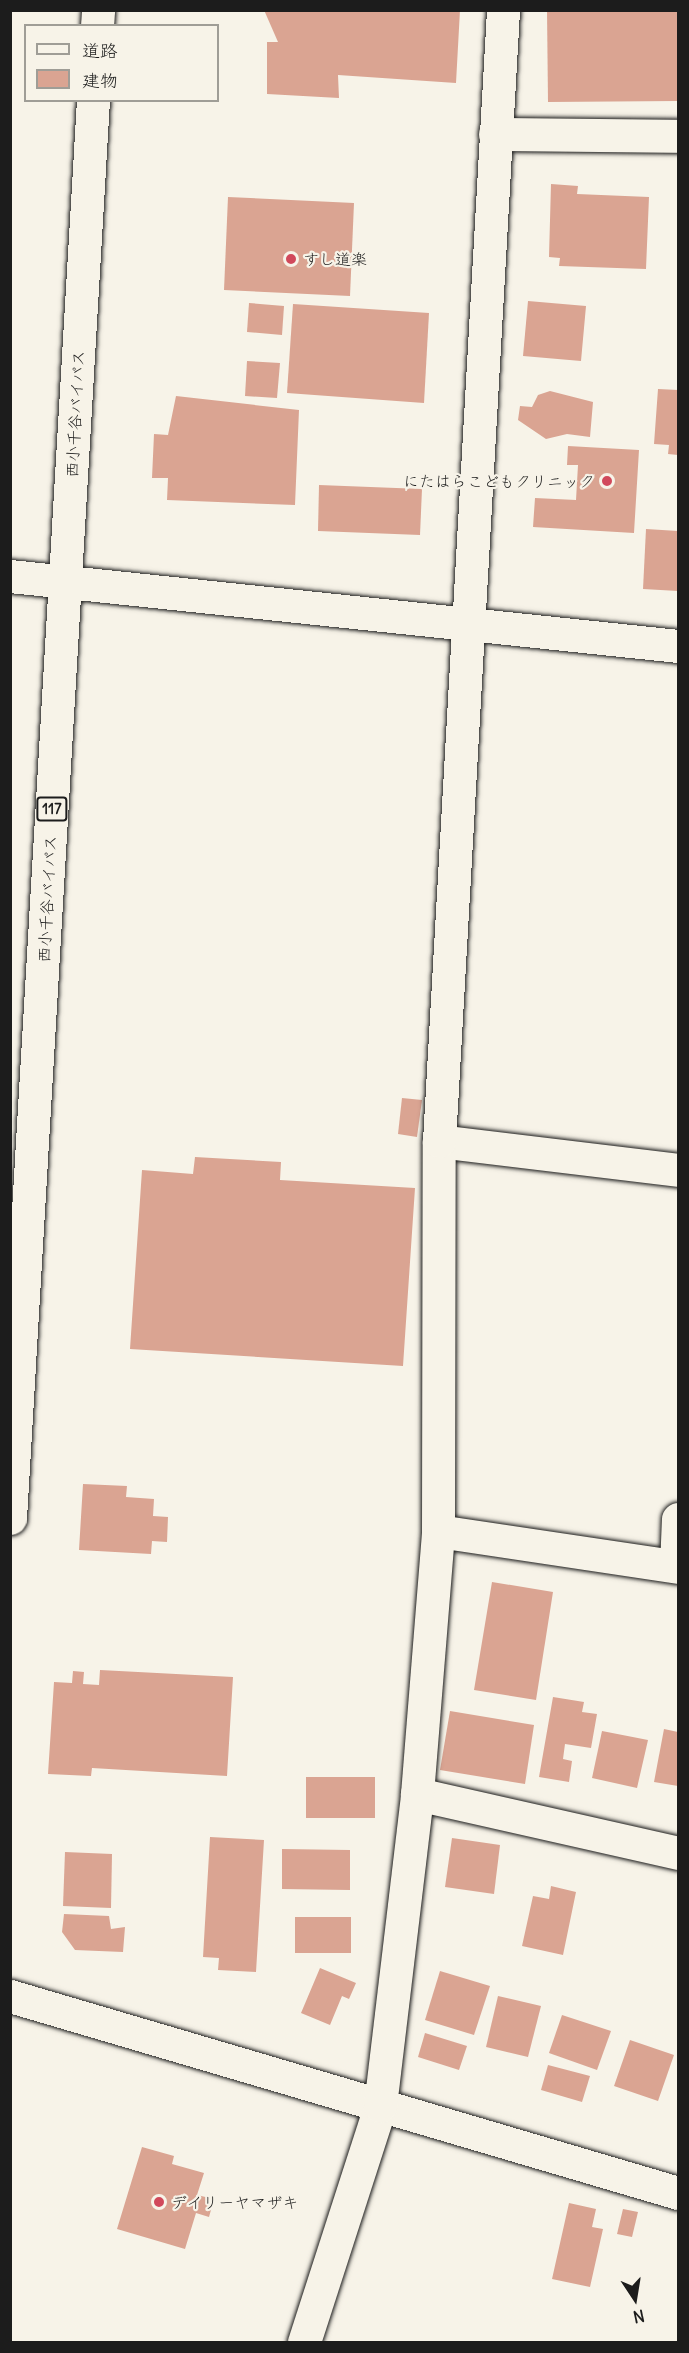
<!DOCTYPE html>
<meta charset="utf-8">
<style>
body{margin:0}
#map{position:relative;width:689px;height:2353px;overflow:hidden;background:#f7f3e8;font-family:Delius,"Klee One",sans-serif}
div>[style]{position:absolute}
.building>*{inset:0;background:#daa492}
.roads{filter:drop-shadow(0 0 2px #1c1c1c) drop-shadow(0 0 2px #1c1c1c)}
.minor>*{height:33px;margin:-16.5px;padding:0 16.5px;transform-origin:16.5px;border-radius:16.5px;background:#f7f3e8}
.highway>*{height:33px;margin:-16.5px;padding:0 16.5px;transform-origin:16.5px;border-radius:16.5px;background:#f7f3e8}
.dots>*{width:16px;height:16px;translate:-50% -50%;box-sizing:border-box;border:3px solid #f7f3e8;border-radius:50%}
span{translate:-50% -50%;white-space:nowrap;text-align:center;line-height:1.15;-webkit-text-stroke:4.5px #f7f3e8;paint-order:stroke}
.shield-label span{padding:2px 4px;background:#f7f3e8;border:2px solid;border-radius:4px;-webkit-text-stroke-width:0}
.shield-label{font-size:15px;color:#1c1c1c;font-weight:700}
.poi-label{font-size:16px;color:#1c1c1c}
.left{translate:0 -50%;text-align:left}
.right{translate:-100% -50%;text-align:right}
.street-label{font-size:16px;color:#1c1c1c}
.frame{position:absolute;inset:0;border:12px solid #1c1c1c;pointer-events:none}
.legend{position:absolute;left:24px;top:24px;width:195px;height:78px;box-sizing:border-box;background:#f7f3e8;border:2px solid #9f9d96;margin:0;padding:8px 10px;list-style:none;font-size:18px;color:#1c1c1c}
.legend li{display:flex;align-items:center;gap:12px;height:30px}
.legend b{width:30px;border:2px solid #9f9d96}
.north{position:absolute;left:605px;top:2269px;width:60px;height:60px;-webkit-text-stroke:4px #f7f3e8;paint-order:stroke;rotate:168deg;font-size:16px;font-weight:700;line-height:24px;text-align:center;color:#1c1c1c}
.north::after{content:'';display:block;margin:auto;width:21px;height:27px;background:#1c1c1c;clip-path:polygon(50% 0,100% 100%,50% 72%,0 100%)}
</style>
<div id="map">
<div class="building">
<div style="clip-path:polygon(264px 10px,460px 10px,456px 83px,338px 75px,339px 98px,267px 94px,267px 42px,278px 42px)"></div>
<div style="clip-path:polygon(547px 10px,678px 10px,678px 101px,548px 102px)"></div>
<div style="clip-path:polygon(551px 184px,578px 186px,577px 194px,649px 197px,646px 269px,559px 266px,560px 258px,549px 257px)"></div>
<div style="clip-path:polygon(228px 197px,354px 203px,350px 296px,224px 290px)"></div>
<div style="clip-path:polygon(528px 301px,586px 306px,581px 361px,523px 356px)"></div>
<div style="clip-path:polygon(249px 303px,284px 306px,282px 335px,247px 332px)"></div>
<div style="clip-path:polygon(293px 304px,429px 313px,424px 403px,287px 393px)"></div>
<div style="clip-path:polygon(247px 361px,280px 363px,277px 398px,245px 396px)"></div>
<div style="clip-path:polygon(658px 389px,678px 390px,678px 455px,668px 454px,669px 445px,654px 444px)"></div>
<div style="clip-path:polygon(550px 391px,593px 402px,590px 437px,567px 434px,546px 439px,518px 420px,520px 406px,532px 407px,538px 395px)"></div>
<div style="clip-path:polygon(176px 396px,299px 410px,295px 505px,167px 500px,168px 478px,152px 478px,154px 434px,168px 435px)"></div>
<div style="clip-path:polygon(568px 446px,639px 450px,634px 533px,533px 527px,535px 498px,576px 500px,578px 465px,567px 465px)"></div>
<div style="clip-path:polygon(319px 485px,422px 489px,420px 535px,318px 531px)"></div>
<div style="clip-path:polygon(646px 529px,678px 531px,678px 591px,643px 589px)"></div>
<div style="clip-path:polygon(402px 1098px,422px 1100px,417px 1137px,398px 1134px)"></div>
<div style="clip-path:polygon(195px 1157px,281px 1162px,280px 1180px,415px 1188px,403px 1366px,130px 1349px,142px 1170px,193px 1174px)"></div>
<div style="clip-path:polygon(83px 1484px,127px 1486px,126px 1497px,154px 1499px,153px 1516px,168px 1517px,167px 1542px,152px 1541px,151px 1554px,79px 1550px)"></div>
<div style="clip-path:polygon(492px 1582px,553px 1592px,536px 1700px,474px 1690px)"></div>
<div style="clip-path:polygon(100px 1670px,233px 1677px,227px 1776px,92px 1768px,91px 1776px,48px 1774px,54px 1682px,72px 1683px,73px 1671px,84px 1672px,83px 1684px,99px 1685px)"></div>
<div style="clip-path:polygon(553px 1697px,584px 1702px,582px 1712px,597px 1714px,591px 1748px,565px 1744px,563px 1759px,572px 1761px,569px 1782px,539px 1777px)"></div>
<div style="clip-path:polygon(450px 1711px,534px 1725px,525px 1784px,440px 1770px)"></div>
<div style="clip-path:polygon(664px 1729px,678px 1732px,678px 1786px,654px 1782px)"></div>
<div style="clip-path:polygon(602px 1731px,648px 1740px,637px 1788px,592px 1778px)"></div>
<div style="clip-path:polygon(306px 1777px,375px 1777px,375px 1818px,306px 1818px)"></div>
<div style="clip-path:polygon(210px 1837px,264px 1840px,256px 1972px,218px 1970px,219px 1958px,203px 1957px)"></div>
<div style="clip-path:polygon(452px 1838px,500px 1845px,494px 1894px,445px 1887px)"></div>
<div style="clip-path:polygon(282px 1849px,350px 1850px,350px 1890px,282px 1889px)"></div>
<div style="clip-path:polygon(65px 1852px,112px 1854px,111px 1908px,63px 1906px)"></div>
<div style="clip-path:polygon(551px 1886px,576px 1892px,563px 1955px,522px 1946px,533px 1896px,549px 1899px)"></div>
<div style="clip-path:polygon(64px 1914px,109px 1916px,111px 1929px,125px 1927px,123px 1952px,75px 1950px,62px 1932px)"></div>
<div style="clip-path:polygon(295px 1917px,351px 1917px,351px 1953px,295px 1953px)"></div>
<div style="clip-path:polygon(320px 1968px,356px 1983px,349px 1999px,342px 1996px,330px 2025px,301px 2013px)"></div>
<div style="clip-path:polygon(440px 1971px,490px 1986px,474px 2035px,425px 2020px)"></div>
<div style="clip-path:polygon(498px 1996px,541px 2006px,528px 2057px,486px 2047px)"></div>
<div style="clip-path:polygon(562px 2015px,611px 2031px,597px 2070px,549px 2053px)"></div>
<div style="clip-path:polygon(425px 2033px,467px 2046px,459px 2070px,418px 2057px)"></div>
<div style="clip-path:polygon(630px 2040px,674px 2055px,658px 2101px,614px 2086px)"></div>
<div style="clip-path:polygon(548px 2065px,590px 2076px,582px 2102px,541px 2090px)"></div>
<div style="clip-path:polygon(142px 2147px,174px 2156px,172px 2164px,204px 2173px,197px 2195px,214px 2199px,209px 2217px,196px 2213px,185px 2249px,117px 2229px)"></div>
<div style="clip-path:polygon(569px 2203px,596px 2209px,592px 2227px,603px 2229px,590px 2287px,552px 2279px)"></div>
<div style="clip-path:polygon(623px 2209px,638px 2212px,632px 2237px,617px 2234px)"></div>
</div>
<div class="roads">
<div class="minor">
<div style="left:495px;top:134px;width:183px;rotate:0.6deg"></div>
<div style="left:10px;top:576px;width:672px;rotate:5.98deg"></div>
<div style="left:439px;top:1141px;width:241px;rotate:6.9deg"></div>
<div style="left:438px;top:1531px;width:243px;rotate:8.5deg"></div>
<div style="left:676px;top:1566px;width:47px;rotate:-87.6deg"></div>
<div style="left:417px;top:1794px;width:268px;rotate:12.7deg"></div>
<div style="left:10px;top:1996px;width:696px;rotate:16.43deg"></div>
<div style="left:304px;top:2342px;width:248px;rotate:-72.1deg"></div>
<div style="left:380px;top:2106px;width:314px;rotate:-83.2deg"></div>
<div style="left:417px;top:1794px;width:264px;rotate:-85.4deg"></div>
<div style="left:438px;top:1531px;width:390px;rotate:-89.9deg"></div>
<div style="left:439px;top:1141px;width:1133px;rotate:-86.76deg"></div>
</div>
<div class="highway">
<div style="left:97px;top:26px;width:16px;rotate:-86deg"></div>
<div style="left:10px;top:1518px;width:1420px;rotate:-86.65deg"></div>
</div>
</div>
<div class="dots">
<div style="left:291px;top:259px;background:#d1495b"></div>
<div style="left:607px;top:481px;background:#d1495b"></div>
<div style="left:159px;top:2202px;background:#d1495b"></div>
</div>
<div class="shield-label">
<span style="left:52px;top:809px">117</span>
</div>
<div class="poi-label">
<span class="left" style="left:303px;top:259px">すし道楽</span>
<span class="right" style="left:595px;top:481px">にたはらこどもクリニック</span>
<span class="left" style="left:171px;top:2202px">デイリーヤマザキ</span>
</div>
<div class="street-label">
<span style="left:75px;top:414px;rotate:-87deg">西小千谷バイパス</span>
<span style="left:47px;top:899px;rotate:-87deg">西小千谷バイパス</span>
</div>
<div class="frame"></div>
<ul class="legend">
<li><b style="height:8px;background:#f7f3e8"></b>道路</li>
<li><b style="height:16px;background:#daa492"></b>建物</li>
</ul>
<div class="north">N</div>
</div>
